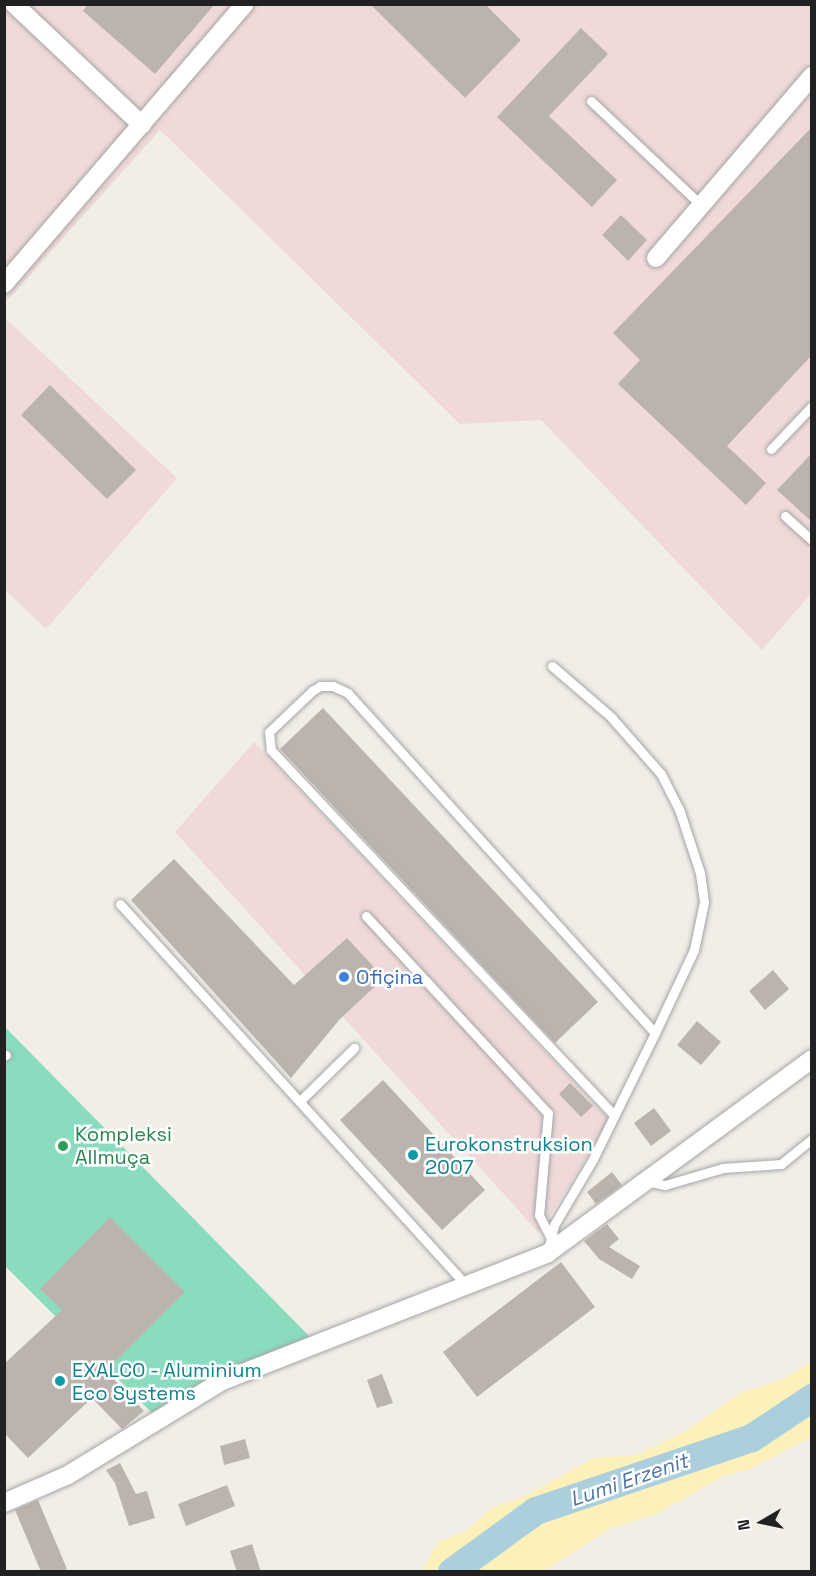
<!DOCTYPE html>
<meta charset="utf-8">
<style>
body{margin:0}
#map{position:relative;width:816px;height:1576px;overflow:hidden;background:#f1eee8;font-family:"Space Grotesk",sans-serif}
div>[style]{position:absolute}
.commercial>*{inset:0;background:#f0dad9}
.sand>*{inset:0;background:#fcf1bb}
.pitch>*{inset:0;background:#8adcbf}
.river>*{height:28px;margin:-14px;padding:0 14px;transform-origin:14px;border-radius:14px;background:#abcfdc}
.building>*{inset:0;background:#bbb4ae}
.roads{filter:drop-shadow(0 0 2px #a5a5a5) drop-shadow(0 0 2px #a5a5a5)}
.service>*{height:9px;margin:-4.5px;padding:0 4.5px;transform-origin:4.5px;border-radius:4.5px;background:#fff}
.minor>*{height:18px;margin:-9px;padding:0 9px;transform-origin:9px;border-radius:9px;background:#fff}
.dots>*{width:16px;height:16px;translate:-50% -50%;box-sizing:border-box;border:3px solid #fff;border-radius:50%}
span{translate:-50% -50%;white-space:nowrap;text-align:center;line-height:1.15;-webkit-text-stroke:5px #fff;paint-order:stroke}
.shop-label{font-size:20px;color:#366cbe}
.left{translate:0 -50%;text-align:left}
.leisure-label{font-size:20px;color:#27864d}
.culture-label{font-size:20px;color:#0d838f}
.water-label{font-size:21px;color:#4d77a6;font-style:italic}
.frame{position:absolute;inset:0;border:6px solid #212121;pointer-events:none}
.north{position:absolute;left:732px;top:1492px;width:60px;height:60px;-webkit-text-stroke:4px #fff;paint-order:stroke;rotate:261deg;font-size:16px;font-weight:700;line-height:24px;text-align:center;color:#212121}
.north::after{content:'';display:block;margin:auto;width:21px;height:27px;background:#212121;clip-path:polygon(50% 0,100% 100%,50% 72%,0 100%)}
</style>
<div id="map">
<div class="commercial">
<div style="clip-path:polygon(5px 5px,811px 5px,811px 594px,762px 650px,541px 420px,460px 424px,160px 130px,5px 303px)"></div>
<div style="clip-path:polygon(4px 317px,177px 478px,46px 629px,5px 590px)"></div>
<div style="clip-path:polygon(254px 742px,610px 1121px,539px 1233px,175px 832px)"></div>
</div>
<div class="sand">
<div style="clip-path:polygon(811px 1362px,811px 1437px,748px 1470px,723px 1476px,659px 1513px,609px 1529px,545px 1571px,422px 1571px,438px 1542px,467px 1530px,492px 1508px,523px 1497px,593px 1458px,637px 1455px,687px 1430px,740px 1393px,781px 1380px)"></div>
</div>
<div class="pitch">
<div style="clip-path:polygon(5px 1027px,313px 1340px,153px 1414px,5px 1266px)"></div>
</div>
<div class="river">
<div style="left:452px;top:1572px;width:104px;rotate:-36deg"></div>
<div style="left:536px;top:1511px;width:228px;rotate:-18.7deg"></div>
<div style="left:752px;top:1438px;width:72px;rotate:-33.7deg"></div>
</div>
<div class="building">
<div style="clip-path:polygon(88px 4px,215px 4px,155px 74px,83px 11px)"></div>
<div style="clip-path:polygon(370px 4px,485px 4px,521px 40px,465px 98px)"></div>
<div style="clip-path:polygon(581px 28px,608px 54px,549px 116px,617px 180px,592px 207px,497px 117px)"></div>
<div style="clip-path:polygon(812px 127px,812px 355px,727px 446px,766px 483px,746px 505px,618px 384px,640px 360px,613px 333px)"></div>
<div style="clip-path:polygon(621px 215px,647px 240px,628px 261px,602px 235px)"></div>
<div style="clip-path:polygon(50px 385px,136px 470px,107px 499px,21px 415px)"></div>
<div style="clip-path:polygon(812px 453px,812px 522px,777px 490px)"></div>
<div style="clip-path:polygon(323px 708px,598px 1002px,555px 1043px,280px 749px)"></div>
<div style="clip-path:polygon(174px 859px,294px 985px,347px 938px,384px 978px,340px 1019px,291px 1078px,131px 900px)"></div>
<div style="clip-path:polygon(773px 970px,789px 989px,765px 1010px,749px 991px)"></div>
<div style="clip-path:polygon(697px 1021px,721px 1042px,701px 1065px,677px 1045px)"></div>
<div style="clip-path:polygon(383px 1080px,485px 1190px,442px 1230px,340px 1120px)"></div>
<div style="clip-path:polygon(570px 1083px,593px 1106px,581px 1117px,559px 1094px)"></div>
<div style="clip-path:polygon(654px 1108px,671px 1131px,651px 1146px,634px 1123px)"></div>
<div style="clip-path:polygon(612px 1172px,622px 1185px,596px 1204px,587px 1192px)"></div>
<div style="clip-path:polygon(110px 1217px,185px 1292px,106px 1371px,144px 1411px,122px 1429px,92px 1398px,28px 1458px,4px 1433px,4px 1364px,62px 1310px,40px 1289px)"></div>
<div style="clip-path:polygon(607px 1224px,619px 1239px,609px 1247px,640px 1266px,632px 1279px,599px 1259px,584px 1241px)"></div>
<div style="clip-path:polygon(561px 1262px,595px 1307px,477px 1397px,443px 1352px)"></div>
<div style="clip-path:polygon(382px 1374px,393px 1403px,377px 1408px,367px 1380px)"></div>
<div style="clip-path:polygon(245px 1439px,250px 1458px,224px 1465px,220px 1446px)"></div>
<div style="clip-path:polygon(120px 1463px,136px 1494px,147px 1491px,155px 1518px,129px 1526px,115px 1483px,106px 1470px)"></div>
<div style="clip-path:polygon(227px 1485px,235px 1506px,186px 1526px,178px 1504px)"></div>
<div style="clip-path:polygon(38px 1500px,67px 1569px,59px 1572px,41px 1572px,15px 1510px)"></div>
<div style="clip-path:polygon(252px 1544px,261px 1572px,237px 1572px,230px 1551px)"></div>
</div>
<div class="roads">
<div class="service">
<div style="left:591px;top:101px;width:151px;rotate:43.4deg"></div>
<div style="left:771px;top:449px;width:59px;rotate:-46.4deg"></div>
<div style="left:785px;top:516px;width:36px;rotate:42deg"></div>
<div style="left:552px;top:666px;width:78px;rotate:40.8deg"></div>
<div style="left:611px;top:717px;width:76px;rotate:48.7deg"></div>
<div style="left:661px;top:774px;width:39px;rotate:63deg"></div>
<div style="left:679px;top:809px;width:67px;rotate:71.8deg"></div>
<div style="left:700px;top:873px;width:29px;rotate:82deg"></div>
<div style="left:704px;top:902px;width:49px;rotate:101.8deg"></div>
<div style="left:694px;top:950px;width:92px;rotate:115.2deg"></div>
<div style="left:120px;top:904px;width:516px;rotate:47.75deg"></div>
<div style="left:366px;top:916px;width:268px;rotate:47.3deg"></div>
<div style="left:548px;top:1113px;width:102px;rotate:95deg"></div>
<div style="left:539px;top:1215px;width:27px;rotate:63deg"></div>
<div style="left:4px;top:1056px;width:2px;rotate:-27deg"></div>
<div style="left:300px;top:1101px;width:76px;rotate:-44.5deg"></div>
<div style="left:647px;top:1181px;width:18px;rotate:13deg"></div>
<div style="left:665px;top:1185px;width:60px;rotate:-16.3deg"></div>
<div style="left:723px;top:1168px;width:58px;rotate:-3.9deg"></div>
<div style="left:781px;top:1164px;width:40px;rotate:-39deg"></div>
<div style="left:548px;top:1251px;width:27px;rotate:-77deg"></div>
<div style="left:554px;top:1225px;width:77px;rotate:-59.4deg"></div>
<div style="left:593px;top:1159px;width:140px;rotate:-63.8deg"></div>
<div style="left:655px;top:1033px;width:458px;rotate:-132.1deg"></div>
<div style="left:348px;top:693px;width:17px;rotate:-155deg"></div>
<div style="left:333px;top:686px;width:13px;rotate:180deg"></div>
<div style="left:320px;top:686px;width:9px;rotate:148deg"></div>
<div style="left:312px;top:691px;width:59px;rotate:136.4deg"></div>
<div style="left:269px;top:732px;width:18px;rotate:84deg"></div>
<div style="left:271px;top:750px;width:501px;rotate:46.78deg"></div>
</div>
<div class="minor">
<div style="left:14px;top:4px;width:176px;rotate:43.4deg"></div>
<div style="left:656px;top:258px;width:240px;rotate:-49.4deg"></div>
<div style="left:4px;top:284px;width:369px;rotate:-49.3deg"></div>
<div style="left:4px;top:1503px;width:70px;rotate:-23.6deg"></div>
<div style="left:68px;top:1475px;width:180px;rotate:-31.4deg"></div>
<div style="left:222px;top:1381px;width:350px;rotate:-21.4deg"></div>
<div style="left:548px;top:1253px;width:328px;rotate:-36.3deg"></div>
</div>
</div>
<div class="dots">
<div style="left:344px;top:977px;background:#3f7fe0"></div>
<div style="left:63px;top:1146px;background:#2e9e5b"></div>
<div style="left:413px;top:1155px;background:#0f9aa8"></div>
<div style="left:60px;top:1381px;background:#0f9aa8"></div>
</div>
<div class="shop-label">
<span class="left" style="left:356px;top:977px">Ofiçina</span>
</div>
<div class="leisure-label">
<span class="left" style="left:75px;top:1146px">Kompleksi<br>Allmuça</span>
</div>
<div class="culture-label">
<span class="left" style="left:425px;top:1156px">Eurokonstruksion<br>2007</span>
<span class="left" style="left:72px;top:1382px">EXALCO - Aluminium<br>Eco Systems</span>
</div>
<div class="water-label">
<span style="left:629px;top:1480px;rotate:-19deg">Lumi Erzenit</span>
</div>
<div class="frame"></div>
<div class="north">N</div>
</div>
